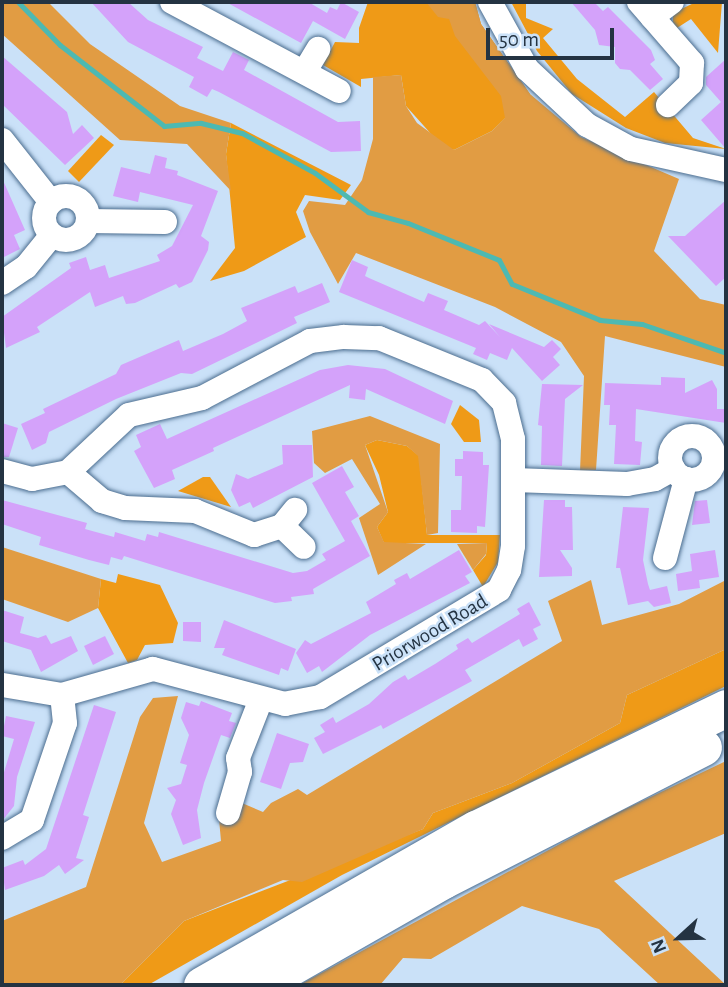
<!DOCTYPE html>
<style>
body{margin:0}
#map{position:relative;width:728px;height:987px;overflow:hidden;background:#cae1f8;font-family:"Alegreya Sans",sans-serif}
div>[style]{position:absolute}
.green>*{inset:0;background:#ef9a17}
.forest>*{inset:0;background:#e19c43}
.stream>*{height:5px;margin:-2.5px;padding:0 2.5px;transform-origin:2.5px;border-radius:2.5px;background:#4db9b2}
.building>*{inset:0;background:#d4a2fa}
.roads{filter:drop-shadow(0 0 2px #4b6d8f) drop-shadow(0 0 2px #4b6d8f)}
.minor>*{height:24px;margin:-12px;padding:0 12px;transform-origin:12px;border-radius:12px;background:#fff}
.minor>.ring{margin:-12px;padding:0;box-sizing:content-box;background:none;border:24px solid #fff;border-radius:50%}
.highway>*{height:37px;margin:-18.5px;padding:0 18.5px;transform-origin:18.5px;border-radius:18.5px;background:#fff}
span{translate:-50% -50%;white-space:nowrap;text-align:center;line-height:1.15;-webkit-text-stroke:5px #cae1f8;paint-order:stroke}
.street-label{font-size:21px;color:#243342}
.frame{position:absolute;inset:0;border:4px solid #243342;pointer-events:none}
.north{position:absolute;left:644px;top:903px;width:70px;height:70px;-webkit-text-stroke:5px #cae1f8;paint-order:stroke;rotate:248deg;font-size:19px;font-weight:700;line-height:28px;text-align:center;color:#243342}
.north::after{content:'';display:block;margin:auto;width:24px;height:32px;background:#243342;clip-path:polygon(50% 0,100% 100%,50% 72%,0 100%)}
.scale{position:absolute;left:486px;top:28px;width:128px;height:32px;box-sizing:border-box;border:4px solid #243342;border-top:0;padding-left:9px;font-size:21px;line-height:24px;white-space:nowrap;color:#243342;-webkit-text-stroke:5px #cae1f8;paint-order:stroke}
</style>
<div id="map">
<div class="green">
<div style="clip-path:polygon(368px 2px,475px 2px,481px 24px,530px 94px,492px 131px,454px 150px,441px 145px,406px 106px,401px 75px,361px 79px,361px 87px,323px 65px,335px 42px,359px 43px,359px 28px)"></div>
<div style="clip-path:polygon(511px 2px,526px 2px,526px 18px,553px 29px,543px 38px,577px 79px,625px 117px,654px 92px,693px 138px,726px 149px,665px 143px,626px 128px,572px 94px,537px 51px)"></div>
<div style="clip-path:polygon(696px 2px,722px 2px,718px 53px,691px 19px,677px 28px,673px 22px,673px 13px)"></div>
<div style="clip-path:polygon(231px 123px,351px 185px,340px 200px,305px 195px,296px 212px,306px 237px,244px 271px,210px 281px,235px 248px,226px 154px)"></div>
<div style="clip-path:polygon(101px 135px,114px 145px,79px 182px,68px 171px)"></div>
<div style="clip-path:polygon(460px 405px,479px 420px,481px 442px,464px 442px,451px 424px)"></div>
<div style="clip-path:polygon(377px 440px,407px 446px,419px 456px,427px 535px,500px 535px,498px 562px,483px 587px,473px 570px,486px 555px,487px 543px,384px 543px,377px 527px,388px 512px,379px 475px,365px 445px)"></div>
<div style="clip-path:polygon(203px 477px,210px 477px,231px 507px,178px 491px)"></div>
<div style="clip-path:polygon(118px 574px,160px 585px,178px 623px,173px 643px,145px 645px,137px 660px,128px 663px,98px 608px,101px 579px,116px 583px)"></div>
<div style="clip-path:polygon(726px 649px,726px 686px,342px 875px,148px 985px,120px 985px,184px 921px,423px 829px,433px 813px,512px 783px,620px 723px,627px 695px)"></div>
</div>
<div class="forest">
<div style="clip-path:polygon(2px 2px,48px 2px,90px 44px,180px 106px,231px 123px,226px 154px,231px 191px,187px 144px,120px 140px,2px 34px)"></div>
<div style="clip-path:polygon(426px 2px,475px 2px,481px 24px,530px 94px,581px 137px,679px 179px,654px 251px,700px 299px,726px 305px,726px 367px,605px 336px,596px 470px,580px 471px,584px 376px,561px 342px,495px 307px,356px 253px,338px 284px,310px 232px,303px 211px,309px 201px,345px 205px,362px 180px,373px 139px,373px 77px,401px 75px,406px 106px,417px 123px,454px 150px,492px 131px,505px 118px,501px 96px,455px 36px,449px 19px,438px 17px)"></div>
<div style="clip-path:polygon(370px 416px,440px 444px,438px 533px,427px 535px,418px 456px,407px 446px,377px 440px,365px 445px,388px 512px,377px 527px,384px 542px,426px 544px,378px 575px,359px 518px,380px 504px,352px 459px,325px 473px,314px 463px,312px 431px)"></div>
<div style="clip-path:polygon(487px 543px,486px 554px,473px 570px,457px 544px)"></div>
<div style="clip-path:polygon(2px 547px,101px 579px,98px 608px,68px 622px,2px 599px)"></div>
<div style="clip-path:polygon(591px 580px,602px 625px,679px 604px,726px 580px,726px 649px,627px 695px,620px 723px,512px 783px,433px 813px,423px 829px,302px 882px,283px 880px,184px 921px,120px 985px,2px 985px,2px 921px,86px 887px,140px 717px,153px 698px,178px 696px,144px 823px,162px 862px,221px 841px,219px 819px,242px 803px,263px 812px,271px 803px,298px 789px,307px 795px,562px 641px,548px 601px)"></div>
<div style="clip-path:polygon(726px 761px,726px 833px,614px 881px,726px 985px,660px 985px,599px 929px,522px 906px,431px 959px,403px 958px,380px 985px,299px 985px,617px 813px)"></div>
</div>
<div class="stream">
<div style="left:18px;top:2px;width:60px;rotate:45.7deg"></div>
<div style="left:60px;top:45px;width:132px;rotate:37.9deg"></div>
<div style="left:164px;top:126px;width:37px;rotate:-5deg"></div>
<div style="left:201px;top:123px;width:42px;rotate:13.7deg"></div>
<div style="left:242px;top:133px;width:83px;rotate:28.7deg"></div>
<div style="left:315px;top:173px;width:66px;rotate:36.3deg"></div>
<div style="left:368px;top:212px;width:41px;rotate:15.4deg"></div>
<div style="left:408px;top:223px;width:98px;rotate:22.1deg"></div>
<div style="left:499px;top:260px;width:27px;rotate:62deg"></div>
<div style="left:512px;top:284px;width:95px;rotate:22.2deg"></div>
<div style="left:600px;top:320px;width:42px;rotate:5.4deg"></div>
<div style="left:642px;top:324px;width:89px;rotate:19deg"></div>
</div>
<div class="building">
<div style="clip-path:polygon(91px 2px,128px 2px,148px 20px,203px 47px,197px 58px,223px 71px,233px 52px,249px 60px,244px 70px,338px 122px,360px 121px,361px 151px,331px 152px,219px 92px,212px 89px,207px 97px,189px 87px,194px 77px,128px 42px)"></div>
<div style="clip-path:polygon(226px 2px,310px 3px,327px 13px,330px 7px,337px 10px,341px 2px,359px 12px,345px 39px,313px 21px,301px 43px)"></div>
<div style="clip-path:polygon(571px 2px,594px 2px,603px 11px,608px 7px,651px 50px,655px 60px,650px 64px,663px 79px,650px 90px,630px 70px,620px 69px,615px 63px,615px 47px,599px 45px,595px 30px)"></div>
<div style="clip-path:polygon(2px 56px,67px 112px,73px 134px,82px 125px,94px 138px,65px 165px,2px 104px)"></div>
<div style="clip-path:polygon(726px 59px,726px 149px,701px 120px,721px 102px,706px 85px,706px 77px)"></div>
<div style="clip-path:polygon(155px 155px,167px 158px,165px 168px,178px 171px,177px 175px,218px 191px,201px 236px,209px 242px,208px 250px,192px 282px,179px 288px,176px 284px,135px 303px,126px 304px,123px 296px,95px 307px,90px 292px,37px 327px,40px 332px,6px 348px,2px 317px,71px 268px,69px 263px,86px 257px,90px 270px,105px 265px,109px 278px,160px 261px,157px 255px,172px 246px,193px 205px,140px 192px,138px 202px,113px 196px,121px 167px,150px 174px)"></div>
<div style="clip-path:polygon(2px 178px,25px 230px,14px 235px,20px 249px,2px 258px)"></div>
<div style="clip-path:polygon(726px 200px,726px 277px,716px 286px,668px 236px,685px 236px)"></div>
<div style="clip-path:polygon(352px 260px,368px 267px,365px 276px,369px 278px,424px 302px,428px 293px,448px 301px,444px 310px,479px 325px,485px 321px,500px 337px,489px 324px,544px 347px,552px 340px,561px 349px,553px 357px,560px 365px,542px 381px,512px 348px,507px 360px,490px 353px,487px 360px,473px 354px,476px 348px,339px 292px)"></div>
<div style="clip-path:polygon(322px 283px,330px 302px,294px 317px,297px 323px,192px 374px,181px 373px,116px 399px,49px 432px,46px 443px,32px 450px,21px 424px,45px 413px,43px 409px,116px 374px,121px 365px,179px 340px,183px 351px,223px 334px,247px 321px,241px 308px,295px 286px,298px 293px)"></div>
<div style="clip-path:polygon(348px 365px,385px 369px,453px 401px,445px 424px,366px 389px,365px 400px,349px 398px,350px 385px,213px 448px,214px 451px,172px 470px,175px 479px,154px 488px,134px 451px,141px 447px,136px 435px,160px 424px,167px 439px,320px 370px)"></div>
<div style="clip-path:polygon(661px 377px,685px 378px,685px 393px,712px 380px,717px 389px,717px 409px,726px 409px,726px 423px,636px 409px,635px 441px,642px 442px,640px 465px,614px 464px,616px 425px,609px 425px,610px 405px,604px 405px,605px 383px,661px 385px)"></div>
<div style="clip-path:polygon(542px 384px,583px 385px,565px 399px,562px 466px,541px 465px,542px 426px,538px 425px)"></div>
<div style="clip-path:polygon(2px 423px,18px 428px,9px 457px,2px 457px)"></div>
<div style="clip-path:polygon(282px 445px,312px 445px,313px 477px,253px 508px,250px 502px,239px 507px,231px 490px,236px 474px,248px 479px,283px 464px)"></div>
<div style="clip-path:polygon(463px 451px,483px 452px,483px 465px,489px 465px,485px 527px,477px 526px,477px 533px,451px 532px,451px 510px,461px 510px,462px 476px,455px 476px,455px 459px,463px 459px)"></div>
<div style="clip-path:polygon(342px 466px,354px 487px,345px 492px,359px 516px,351px 521px,370px 556px,313px 589px,314px 594px,291px 597px,292px 601px,275px 603px,124px 556px,122px 560px,111px 557px,109px 565px,89px 560px,39px 545px,41px 537px,2px 524px,2px 500px,87px 523px,85px 529px,114px 537px,115px 532px,145px 541px,147px 534px,158px 537px,159px 532px,293px 573px,307px 571px,326px 560px,322px 554px,345px 541px,312px 483px)"></div>
<div style="clip-path:polygon(544px 500px,565px 500px,565px 507px,572px 507px,573px 550px,560px 550px,572px 568px,572px 576px,539px 577px)"></div>
<div style="clip-path:polygon(707px 500px,710px 523px,692px 525px,695px 501px)"></div>
<div style="clip-path:polygon(623px 507px,649px 508px,643px 560px,648px 584px,650px 590px,667px 586px,671px 603px,654px 607px,648px 601px,628px 605px,620px 568px,616px 568px)"></div>
<div style="clip-path:polygon(459px 550px,472px 572px,465px 576px,470px 583px,370px 635px,322px 672px,319px 666px,307px 673px,296px 653px,305px 640px,311px 644px,371px 613px,366px 602px,396px 584px,394px 580px,407px 573px,410px 579px)"></div>
<div style="clip-path:polygon(715px 550px,719px 577px,699px 580px,700px 588px,678px 591px,676px 574px,692px 571px,690px 554px)"></div>
<div style="clip-path:polygon(529px 602px,541px 625px,533px 629px,538px 639px,523px 647px,519px 639px,465px 670px,472px 681px,383px 729px,381px 725px,323px 754px,314px 738px,325px 732px,320px 725px,333px 717px,336px 723px,369px 704px,393px 682px,405px 675px,408px 680px,435px 664px,458px 649px,456px 645px,468px 638px,472px 643px,520px 614px,517px 609px)"></div>
<div style="clip-path:polygon(2px 610px,24px 617px,20px 633px,38px 638px,46px 635px,51px 644px,71px 636px,78px 651px,41px 672px,31px 650px,2px 641px)"></div>
<div style="clip-path:polygon(224px 620px,296px 649px,288px 671px,281px 668px,279px 675px,222px 655px,225px 648px,214px 648px)"></div>
<div style="clip-path:polygon(183px 622px,201px 622px,201px 642px,183px 641px)"></div>
<div style="clip-path:polygon(105px 636px,114px 654px,93px 665px,84px 646px)"></div>
<div style="clip-path:polygon(201px 701px,232px 713px,229px 721px,236px 723px,230px 738px,221px 735px,204px 783px,197px 810px,201px 838px,183px 845px,171px 814px,176px 800px,167px 788px,181px 784px,187px 765px,180px 763px,189px 735px,181px 718px,186px 702px,199px 706px)"></div>
<div style="clip-path:polygon(94px 705px,116px 712px,83px 815px,89px 817px,76px 858px,84px 860px,65px 874px,59px 865px,44px 876px,5px 890px,2px 868px,23px 860px,25px 865px,46px 849px)"></div>
<div style="clip-path:polygon(6px 716px,35px 722px,17px 777px,14px 806px,2px 821px,2px 779px,14px 739px,2px 736px)"></div>
<div style="clip-path:polygon(277px 733px,309px 744px,303px 762px,290px 763px,281px 789px,260px 782px)"></div>
</div>
<div class="roads">
<div class="minor">
<div style="left:172px;top:2px;width:189px;rotate:28.1deg"></div>
<div style="left:490px;top:2px;width:77px;rotate:61.1deg"></div>
<div style="left:527px;top:69px;width:82px;rotate:43deg"></div>
<div style="left:587px;top:125px;width:50px;rotate:28.6deg"></div>
<div style="left:631px;top:149px;width:97px;rotate:12.5deg"></div>
<div style="left:639px;top:2px;width:81px;rotate:49deg"></div>
<div style="left:692px;top:63px;width:20px;rotate:93deg"></div>
<div style="left:691px;top:83px;width:32px;rotate:136deg"></div>
<div style="left:652px;top:17px;width:25px;rotate:-37deg"></div>
<div style="left:305px;top:71px;width:26px;rotate:-59deg"></div>
<div style="left:2px;top:140px;width:79px;rotate:51.7deg"></div>
<div class="ring" style="left:44px;top:196px;width:20px;height:20px"></div>
<div style="left:88px;top:221px;width:77px;rotate:0.7deg"></div>
<div style="left:2px;top:283px;width:29px;rotate:-34deg"></div>
<div style="left:26px;top:267px;width:41px;rotate:-50.9deg"></div>
<div class="ring" style="left:670px;top:436px;width:20px;height:20px"></div>
<div style="left:2px;top:471px;width:31px;rotate:15deg"></div>
<div style="left:32px;top:479px;width:37px;rotate:-11deg"></div>
<div style="left:68px;top:472px;width:83px;rotate:-43.1deg"></div>
<div style="left:129px;top:415px;width:75px;rotate:-13.1deg"></div>
<div style="left:202px;top:398px;width:122px;rotate:-27.8deg"></div>
<div style="left:310px;top:341px;width:34px;rotate:-7deg"></div>
<div style="left:344px;top:337px;width:35px;rotate:2deg"></div>
<div style="left:379px;top:338px;width:111px;rotate:22.2deg"></div>
<div style="left:482px;top:380px;width:32px;rotate:46deg"></div>
<div style="left:504px;top:403px;width:37px;rotate:76deg"></div>
<div style="left:513px;top:439px;width:107px;rotate:90deg"></div>
<div style="left:513px;top:546px;width:24px;rotate:99deg"></div>
<div style="left:509px;top:570px;width:22px;rotate:117deg"></div>
<div style="left:499px;top:590px;width:209px;rotate:149.1deg"></div>
<div style="left:320px;top:697px;width:36px;rotate:169deg"></div>
<div style="left:285px;top:704px;width:137px;rotate:-165.1deg"></div>
<div style="left:153px;top:669px;width:95px;rotate:164.1deg"></div>
<div style="left:62px;top:695px;width:61px;rotate:-170.5deg"></div>
<div style="left:68px;top:472px;width:45px;rotate:40.5deg"></div>
<div style="left:102px;top:501px;width:24px;rotate:17deg"></div>
<div style="left:125px;top:508px;width:70px;rotate:2.5deg"></div>
<div style="left:195px;top:511px;width:64px;rotate:22.1deg"></div>
<div style="left:254px;top:535px;width:29px;rotate:-18deg"></div>
<div style="left:282px;top:526px;width:21px;rotate:-51deg"></div>
<div style="left:514px;top:480px;width:113px;rotate:2deg"></div>
<div style="left:627px;top:484px;width:28px;rotate:-10deg"></div>
<div style="left:655px;top:479px;width:21px;rotate:-29deg"></div>
<div style="left:282px;top:526px;width:30px;rotate:44deg"></div>
<div style="left:665px;top:558px;width:82px;rotate:-75.1deg"></div>
<div style="left:228px;top:813px;width:43px;rotate:-73.7deg"></div>
<div style="left:240px;top:772px;width:14px;rotate:-98deg"></div>
<div style="left:238px;top:758px;width:63px;rotate:-68.7deg"></div>
<div style="left:2px;top:838px;width:35px;rotate:-31deg"></div>
<div style="left:32px;top:820px;width:102px;rotate:-71.2deg"></div>
<div style="left:65px;top:723px;width:28px;rotate:-96deg"></div>
</div>
<div class="highway">
<div style="left:202px;top:985px;width:315px;rotate:-29.7deg"></div>
<div style="left:476px;top:829px;width:278px;rotate:-25.8deg"></div>
<div style="left:259px;top:985px;width:212px;rotate:-29.7deg"></div>
<div style="left:443px;top:880px;width:292px;rotate:-27.1deg"></div>
</div>
</div>
<div class="street-label">
<span style="left:430px;top:633px;rotate:-31deg">Priorwood Road</span>
</div>
<div class="frame"></div>
<div class="north">N</div>
<div class="scale">50 m</div>
</div>
